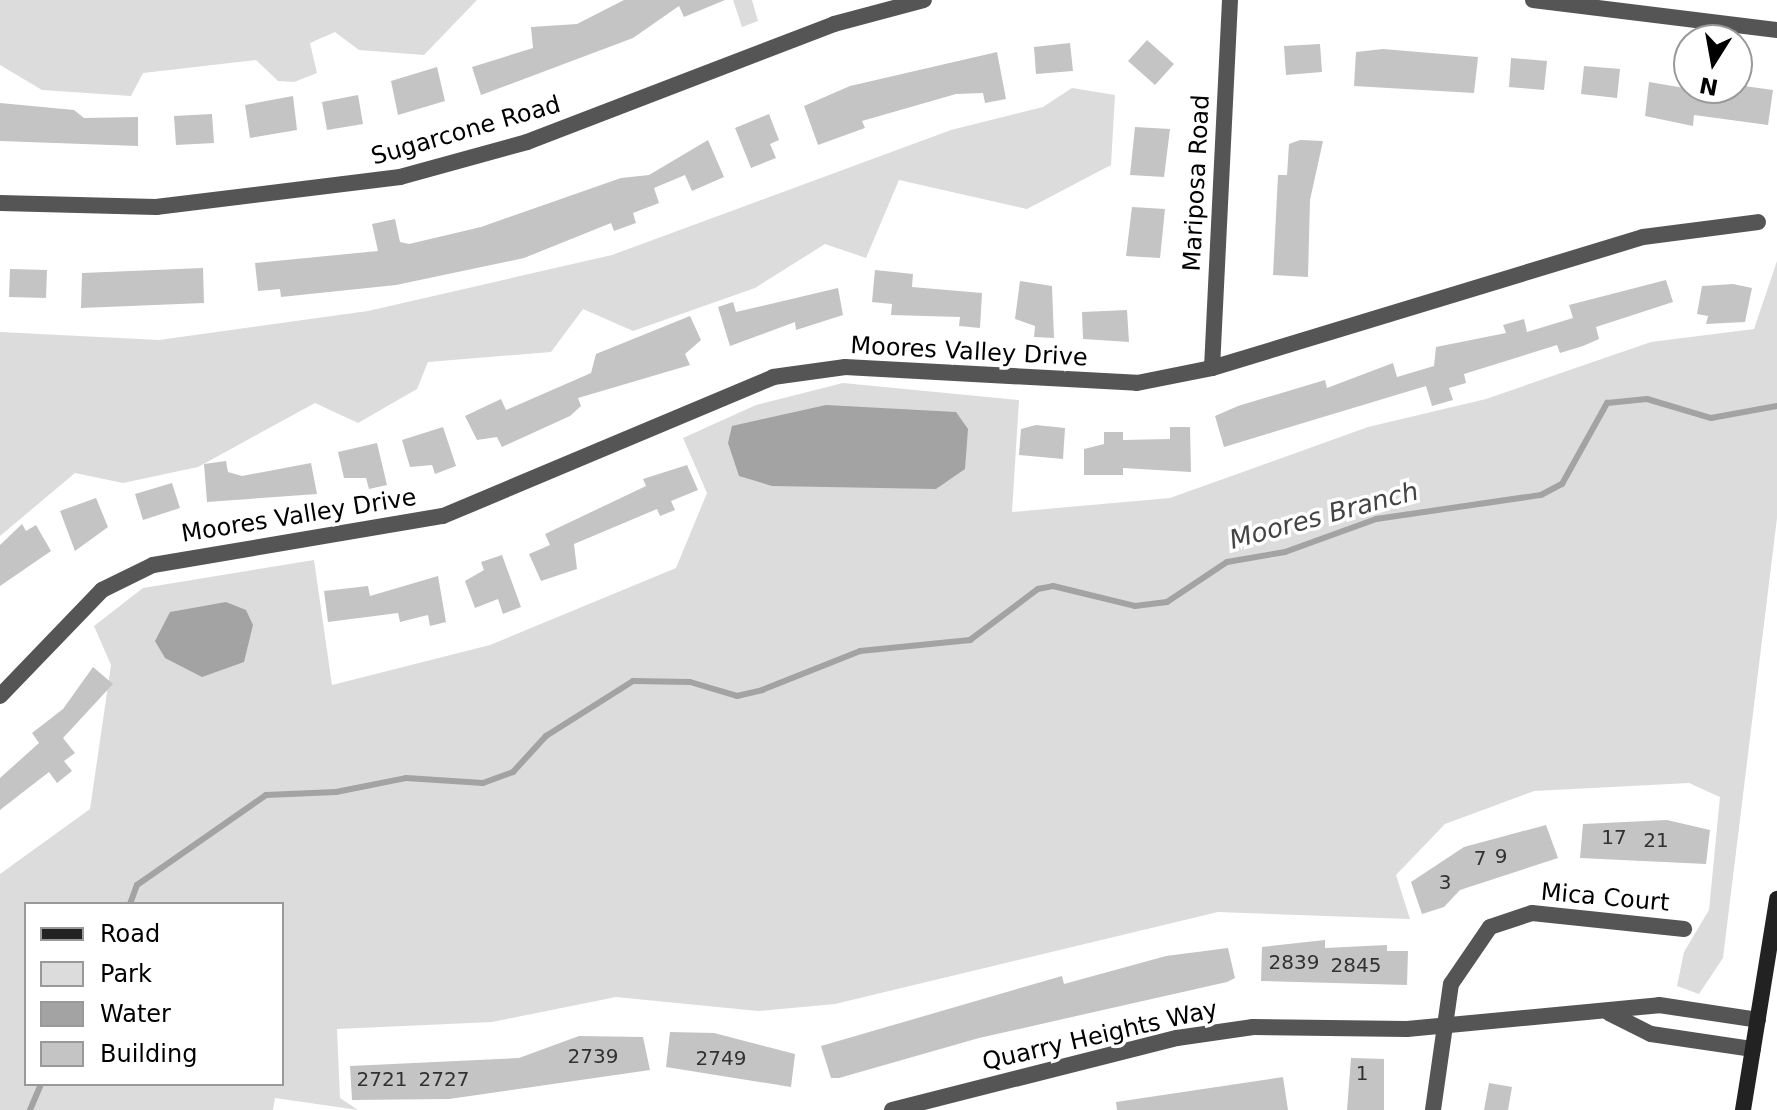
<!DOCTYPE html>
<style>
body{margin:0}
#map{position:relative;width:1777px;height:1110px;overflow:hidden;background:#fff;font-family:"DejaVu Sans",sans-serif}
div>[style]{position:absolute}
.green>*{inset:0;background:#dcdcdc}
.water>*{inset:0;background:#a3a3a3}
.stream>*{height:6px;margin:-3px;padding:0 3px;transform-origin:3px;border-radius:3px;background:#a3a3a3}
.building>*{inset:0;background:#c4c4c4}
.minor>*{height:16px;margin:-8px;padding:0 8px;transform-origin:8px;border-radius:8px;background:#555}
.secondary>*{height:16px;margin:-8px;padding:0 8px;transform-origin:8px;border-radius:8px;background:#222}
span{translate:-50% -50%;white-space:nowrap;text-align:center;line-height:1.15;-webkit-text-stroke:7px #fff;paint-order:stroke}
.number-label{font-size:20px;color:#313131}
.number-label span{-webkit-text-stroke-width:0}
.street-label{font-size:24px;color:#000}
.water-label{font-size:26px;color:#444;font-style:italic}
.legend{position:absolute;left:24px;top:902px;width:260px;height:184px;box-sizing:border-box;background:#fff;border:2px solid #999;margin:0;padding:10px 14px;list-style:none;font-size:24px;color:#000}
.legend li{display:flex;align-items:center;gap:16px;height:40px}
.legend b{width:40px;border:2px solid #999}
.north{position:absolute;left:1673px;top:24px;width:80px;height:80px;box-sizing:border-box;background:#fff;border:2px solid #999;border-radius:50%;rotate:191deg;font-size:22px;font-weight:700;line-height:32px;text-align:center;color:#000}
.north::after{content:'';display:block;margin:auto;width:28px;height:36px;background:#000;clip-path:polygon(50% 0,100% 100%,50% 72%,0 100%)}
</style>
<div id="map">
<div class="green">
<div style="clip-path:polygon(0 0,477px 0,424px 55px,359px 50px,335px 32px,310px 43px,317px 73px,294px 82px,278px 81px,256px 60px,143px 73px,131px 96px,42px 90px,0 65px)"></div>
<div style="clip-path:polygon(733px 0,752px 0,758px 21px,742px 27px)"></div>
<div style="clip-path:polygon(1072px 88px,1115px 95px,1111px 165px,1027px 209px,899px 180px,866px 258px,825px 244px,755px 288px,633px 331px,583px 309px,551px 352px,428px 362px,417px 389px,358px 423px,315px 403px,198px 467px,123px 483px,75px 473px,0 536px,0 332px,159px 340px,368px 311px,612px 255px,951px 130px,1043px 107px)"></div>
<div style="clip-path:polygon(evenodd,1777px 261px,1777px 518px,1723px 958px,1699px 994px,1677px 986px,1684px 952px,1709px 910px,1720px 797px,1689px 783px,1534px 791px,1445px 824px,1396px 875px,1410px 919px,1218px 912px,835px 1004px,758px 1011px,616px 997px,492px 1022px,337px 1029px,340px 1098px,358px 1110px,275px 1098px,273px 1110px,0 1110px,0 874px,90px 809px,111px 665px,94px 626px,143px 588px,314px 560px,332px 685px,490px 645px,676px 568px,707px 493px,683px 438px,756px 405px,843px 383px,1019px 400px,1012px 512px,1170px 498px,1368px 427px,1486px 399px,1651px 342px,1754px 329px,1777px 261px,26px 904px,282px 904px,282px 1084px,26px 1084px,26px 904px)"></div>
</div>
<div class="water">
<div style="clip-path:polygon(826px 405px,956px 412px,968px 429px,965px 469px,936px 489px,772px 486px,739px 476px,728px 443px,732px 426px)"></div>
<div style="clip-path:polygon(226px 602px,246px 610px,253px 625px,244px 662px,202px 677px,165px 658px,155px 641px,170px 612px)"></div>
</div>
<div class="stream">
<div style="left:130px;top:904px;width:20px;rotate:-70deg"></div>
<div style="left:137px;top:885px;width:157px;rotate:-34.9deg"></div>
<div style="left:266px;top:795px;width:70px;rotate:-2.5deg"></div>
<div style="left:336px;top:792px;width:71px;rotate:-11.3deg"></div>
<div style="left:406px;top:778px;width:77px;rotate:3.7deg"></div>
<div style="left:483px;top:783px;width:32px;rotate:-20deg"></div>
<div style="left:513px;top:772px;width:49px;rotate:-47.5deg"></div>
<div style="left:546px;top:736px;width:103px;rotate:-32.3deg"></div>
<div style="left:633px;top:681px;width:57px;rotate:1deg"></div>
<div style="left:690px;top:682px;width:49px;rotate:16.6deg"></div>
<div style="left:737px;top:696px;width:26px;rotate:-13deg"></div>
<div style="left:762px;top:690px;width:105px;rotate:-21.7deg"></div>
<div style="left:860px;top:651px;width:111px;rotate:-5.7deg"></div>
<div style="left:970px;top:640px;width:85px;rotate:-36.9deg"></div>
<div style="left:1038px;top:589px;width:15px;rotate:-11deg"></div>
<div style="left:1053px;top:586px;width:84px;rotate:13.7deg"></div>
<div style="left:1135px;top:606px;width:32px;rotate:-7deg"></div>
<div style="left:1167px;top:602px;width:72px;rotate:-33.7deg"></div>
<div style="left:1227px;top:562px;width:59px;rotate:-9.8deg"></div>
<div style="left:1285px;top:552px;width:97px;rotate:-19.9deg"></div>
<div style="left:1376px;top:519px;width:167px;rotate:-8.3deg"></div>
<div style="left:1541px;top:495px;width:24px;rotate:-28deg"></div>
<div style="left:1562px;top:484px;width:93px;rotate:-60.9deg"></div>
<div style="left:1607px;top:403px;width:40px;rotate:-5.7deg"></div>
<div style="left:1647px;top:399px;width:67px;rotate:16.5deg"></div>
<div style="left:1711px;top:418px;width:67px;rotate:-10.3deg"></div>
<div style="left:30px;top:1110px;width:28px;rotate:-67deg"></div>
</div>
<div class="building">
<div style="clip-path:polygon(624px 0,725px 0,684px 17px,679px 6px,633px 38px,481px 95px,472px 67px,533px 48px,531px 27px,577px 24px)"></div>
<div style="clip-path:polygon(1147px 40px,1174px 64px,1155px 85px,1128px 61px)"></div>
<div style="clip-path:polygon(1070px 43px,1073px 71px,1036px 74px,1034px 47px)"></div>
<div style="clip-path:polygon(1320px 44px,1322px 72px,1286px 75px,1284px 46px)"></div>
<div style="clip-path:polygon(1383px 49px,1478px 57px,1474px 93px,1354px 86px,1356px 52px)"></div>
<div style="clip-path:polygon(997px 52px,1006px 99px,985px 103px,983px 93px,956px 94px,862px 121px,865px 128px,818px 145px,804px 106px,850px 86px)"></div>
<div style="clip-path:polygon(1511px 58px,1547px 61px,1544px 90px,1509px 87px)"></div>
<div style="clip-path:polygon(1584px 66px,1620px 69px,1617px 98px,1581px 94px)"></div>
<div style="clip-path:polygon(437px 67px,445px 101px,398px 115px,391px 81px)"></div>
<div style="clip-path:polygon(1649px 82px,1720px 94px,1737px 85px,1773px 90px,1768px 125px,1694px 115px,1693px 126px,1645px 116px)"></div>
<div style="clip-path:polygon(358px 95px,363px 124px,327px 130px,322px 102px)"></div>
<div style="clip-path:polygon(293px 96px,297px 130px,250px 138px,245px 105px)"></div>
<div style="clip-path:polygon(0 103px,74px 110px,84px 118px,138px 117px,138px 146px,0 141px)"></div>
<div style="clip-path:polygon(212px 114px,214px 143px,176px 145px,174px 116px)"></div>
<div style="clip-path:polygon(769px 114px,779px 140px,770px 144px,776px 158px,751px 168px,735px 128px)"></div>
<div style="clip-path:polygon(1135px 127px,1170px 129px,1164px 177px,1130px 175px)"></div>
<div style="clip-path:polygon(708px 140px,724px 177px,692px 191px,685px 175px,654px 188px,659px 203px,633px 213px,636px 223px,614px 231px,611px 223px,524px 258px,396px 285px,281px 297px,280px 289px,258px 291px,255px 263px,378px 251px,372px 224px,395px 219px,400px 242px,409px 244px,481px 227px,621px 178px,649px 175px)"></div>
<div style="clip-path:polygon(1300px 140px,1323px 141px,1310px 200px,1308px 277px,1273px 275px,1278px 175px,1287px 175px,1289px 144px)"></div>
<div style="clip-path:polygon(1132px 207px,1165px 209px,1160px 258px,1126px 256px)"></div>
<div style="clip-path:polygon(203px 268px,204px 303px,81px 308px,82px 273px)"></div>
<div style="clip-path:polygon(10px 269px,47px 270px,46px 298px,9px 297px)"></div>
<div style="clip-path:polygon(875px 270px,913px 274px,912px 287px,982px 293px,980px 328px,959px 326px,960px 317px,891px 315px,892px 304px,872px 302px)"></div>
<div style="clip-path:polygon(1666px 280px,1673px 302px,1596px 327px,1599px 339px,1583px 346px,1560px 353px,1557px 345px,1464px 374px,1466px 383px,1449px 388px,1453px 400px,1432px 406px,1426px 386px,1224px 447px,1215px 416px,1238px 406px,1325px 380px,1327px 388px,1393px 363px,1397px 377px,1434px 366px,1436px 347px,1506px 333px,1503px 325px,1524px 319px,1527px 332px,1573px 318px,1569px 305px)"></div>
<div style="clip-path:polygon(1020px 281px,1052px 286px,1054px 338px,1034px 337px,1035px 326px,1015px 319px)"></div>
<div style="clip-path:polygon(1733px 284px,1752px 288px,1745px 322px,1706px 324px,1708px 316px,1697px 314px,1702px 286px)"></div>
<div style="clip-path:polygon(838px 288px,843px 315px,796px 330px,795px 322px,730px 346px,718px 307px,733px 302px,736px 312px)"></div>
<div style="clip-path:polygon(1127px 310px,1129px 342px,1083px 339px,1082px 312px)"></div>
<div style="clip-path:polygon(690px 316px,701px 340px,685px 354px,690px 365px,578px 398px,581px 406px,570px 416px,502px 447px,497px 437px,477px 440px,465px 416px,501px 399px,506px 410px,591px 373px,596px 354px)"></div>
<div style="clip-path:polygon(1036px 425px,1065px 428px,1063px 459px,1019px 455px,1021px 429px)"></div>
<div style="clip-path:polygon(443px 427px,456px 466px,435px 474px,432px 465px,410px 467px,402px 440px)"></div>
<div style="clip-path:polygon(1170px 427px,1190px 427px,1191px 472px,1123px 468px,1123px 475px,1084px 475px,1084px 449px,1104px 444px,1104px 432px,1123px 432px,1123px 440px,1170px 439px)"></div>
<div style="clip-path:polygon(377px 443px,387px 485px,369px 489px,366px 478px,344px 478px,338px 452px)"></div>
<div style="clip-path:polygon(226px 461px,228px 472px,242px 476px,311px 463px,317px 494px,207px 502px,204px 464px)"></div>
<div style="clip-path:polygon(687px 465px,698px 490px,671px 501px,675px 510px,660px 516px,657px 509px,574px 544px,577px 569px,541px 581px,529px 554px,550px 545px,545px 534px,646px 486px,643px 479px)"></div>
<div style="clip-path:polygon(172px 483px,180px 508px,143px 520px,135px 494px)"></div>
<div style="clip-path:polygon(96px 498px,108px 527px,75px 551px,60px 511px)"></div>
<div style="clip-path:polygon(22px 524px,26px 531px,36px 525px,51px 551px,0 586px,0 545px)"></div>
<div style="clip-path:polygon(502px 555px,521px 607px,503px 614px,498px 599px,475px 608px,465px 581px,484px 570px,481px 562px)"></div>
<div style="clip-path:polygon(438px 576px,446px 622px,430px 626px,428px 615px,400px 622px,398px 613px,328px 622px,324px 591px,368px 586px,370px 596px)"></div>
<div style="clip-path:polygon(93px 667px,113px 684px,63px 738px,75px 753px,64px 761px,72px 771px,57px 783px,49px 772px,0 810px,0 778px,39px 743px,32px 733px,63px 709px)"></div>
<div style="clip-path:polygon(1667px 820px,1710px 830px,1706px 864px,1580px 858px,1583px 824px)"></div>
<div style="clip-path:polygon(1546px 825px,1558px 858px,1460px 890px,1444px 907px,1422px 914px,1411px 882px,1464px 847px)"></div>
<div style="clip-path:polygon(1325px 940px,1325px 948px,1387px 945px,1387px 951px,1408px 951px,1407px 985px,1261px 981px,1262px 947px)"></div>
<div style="clip-path:polygon(1228px 948px,1235px 978px,1227px 982px,979px 1038px,839px 1078px,831px 1078px,821px 1046px,1062px 976px,1064px 984px,1166px 956px)"></div>
<div style="clip-path:polygon(670px 1032px,714px 1033px,795px 1054px,791px 1087px,666px 1067px)"></div>
<div style="clip-path:polygon(579px 1036px,643px 1037px,650px 1070px,449px 1099px,352px 1100px,350px 1066px,519px 1058px)"></div>
<div style="clip-path:polygon(1351px 1058px,1384px 1059px,1384px 1110px,1347px 1110px)"></div>
<div style="clip-path:polygon(1283px 1077px,1288px 1110px,1117px 1110px,1116px 1102px)"></div>
<div style="clip-path:polygon(1489px 1083px,1512px 1087px,1508px 1110px,1484px 1110px)"></div>
</div>
<div class="minor">
<div style="left:1533px;top:0;width:246px;rotate:7deg"></div>
<div style="left:0;top:203px;width:156px;rotate:1.5deg"></div>
<div style="left:156px;top:207px;width:246px;rotate:-7deg"></div>
<div style="left:400px;top:177px;width:132px;rotate:-15.4deg"></div>
<div style="left:527px;top:142px;width:329px;rotate:-21deg"></div>
<div style="left:834px;top:24px;width:93px;rotate:-14.9deg"></div>
<div style="left:1212px;top:368px;width:368px;rotate:-87.2deg"></div>
<div style="left:0;top:696px;width:147px;rotate:-46.1deg"></div>
<div style="left:102px;top:590px;width:57px;rotate:-26.1deg"></div>
<div style="left:153px;top:565px;width:294px;rotate:-9.6deg"></div>
<div style="left:443px;top:516px;width:358px;rotate:-22.8deg"></div>
<div style="left:773px;top:377px;width:73px;rotate:-7.9deg"></div>
<div style="left:845px;top:367px;width:292px;rotate:3.1deg"></div>
<div style="left:1137px;top:383px;width:76px;rotate:-11.3deg"></div>
<div style="left:1212px;top:368px;width:450px;rotate:-16.9deg"></div>
<div style="left:1643px;top:237px;width:116px;rotate:-7.4deg"></div>
<div style="left:1609px;top:1013px;width:47px;rotate:26.6deg"></div>
<div style="left:1651px;top:1034px;width:103px;rotate:8.4deg"></div>
<div style="left:892px;top:1110px;width:294px;rotate:-14.2deg"></div>
<div style="left:1177px;top:1038px;width:77px;rotate:-8.2deg"></div>
<div style="left:1253px;top:1027px;width:154px;rotate:0.7deg"></div>
<div style="left:1407px;top:1029px;width:253px;rotate:-5.4deg"></div>
<div style="left:1659px;top:1005px;width:100px;rotate:8.6deg"></div>
<div style="left:1433px;top:1110px;width:127px;rotate:-81.9deg"></div>
<div style="left:1451px;top:984px;width:69px;rotate:-55.6deg"></div>
<div style="left:1490px;top:927px;width:44px;rotate:-18.4deg"></div>
<div style="left:1532px;top:913px;width:153px;rotate:6deg"></div>
</div>
<div class="secondary">
<div style="left:1743px;top:1110px;width:214px;rotate:-80.8deg"></div>
</div>
<div class="number-label">
<span style="left:1614px;top:837px">17</span>
<span style="left:1656px;top:840px">21</span>
<span style="left:1501px;top:856px">9</span>
<span style="left:1480px;top:858px">7</span>
<span style="left:1445px;top:882px">3</span>
<span style="left:1294px;top:962px">2839</span>
<span style="left:1356px;top:965px">2845</span>
<span style="left:593px;top:1056px">2739</span>
<span style="left:721px;top:1058px">2749</span>
<span style="left:1362px;top:1073px">1</span>
<span style="left:382px;top:1079px">2721</span>
<span style="left:444px;top:1079px">2727</span>
</div>
<div class="street-label">
<span style="left:466px;top:131px;rotate:-16deg">Sugarcone Road</span>
<span style="left:1197px;top:183px;rotate:-87deg">Mariposa Road</span>
<span style="left:969px;top:352px;rotate:3deg">Moores Valley Drive</span>
<span style="left:299px;top:516px;rotate:-9deg">Moores Valley Drive</span>
<span style="left:1605px;top:898px;rotate:5deg">Mica Court</span>
<span style="left:1100px;top:1036px;rotate:-13deg">Quarry Heights Way</span>
</div>
<div class="water-label">
<span style="left:1324px;top:516px;rotate:-15deg">Moores Branch</span>
</div>
<ul class="legend">
<li><b style="height:10px;background:#222"></b>Road</li>
<li><b style="height:22px;background:#dcdcdc"></b>Park</li>
<li><b style="height:22px;background:#a3a3a3"></b>Water</li>
<li><b style="height:22px;background:#c4c4c4"></b>Building</li>
</ul>
<div class="north">N</div>
</div>
